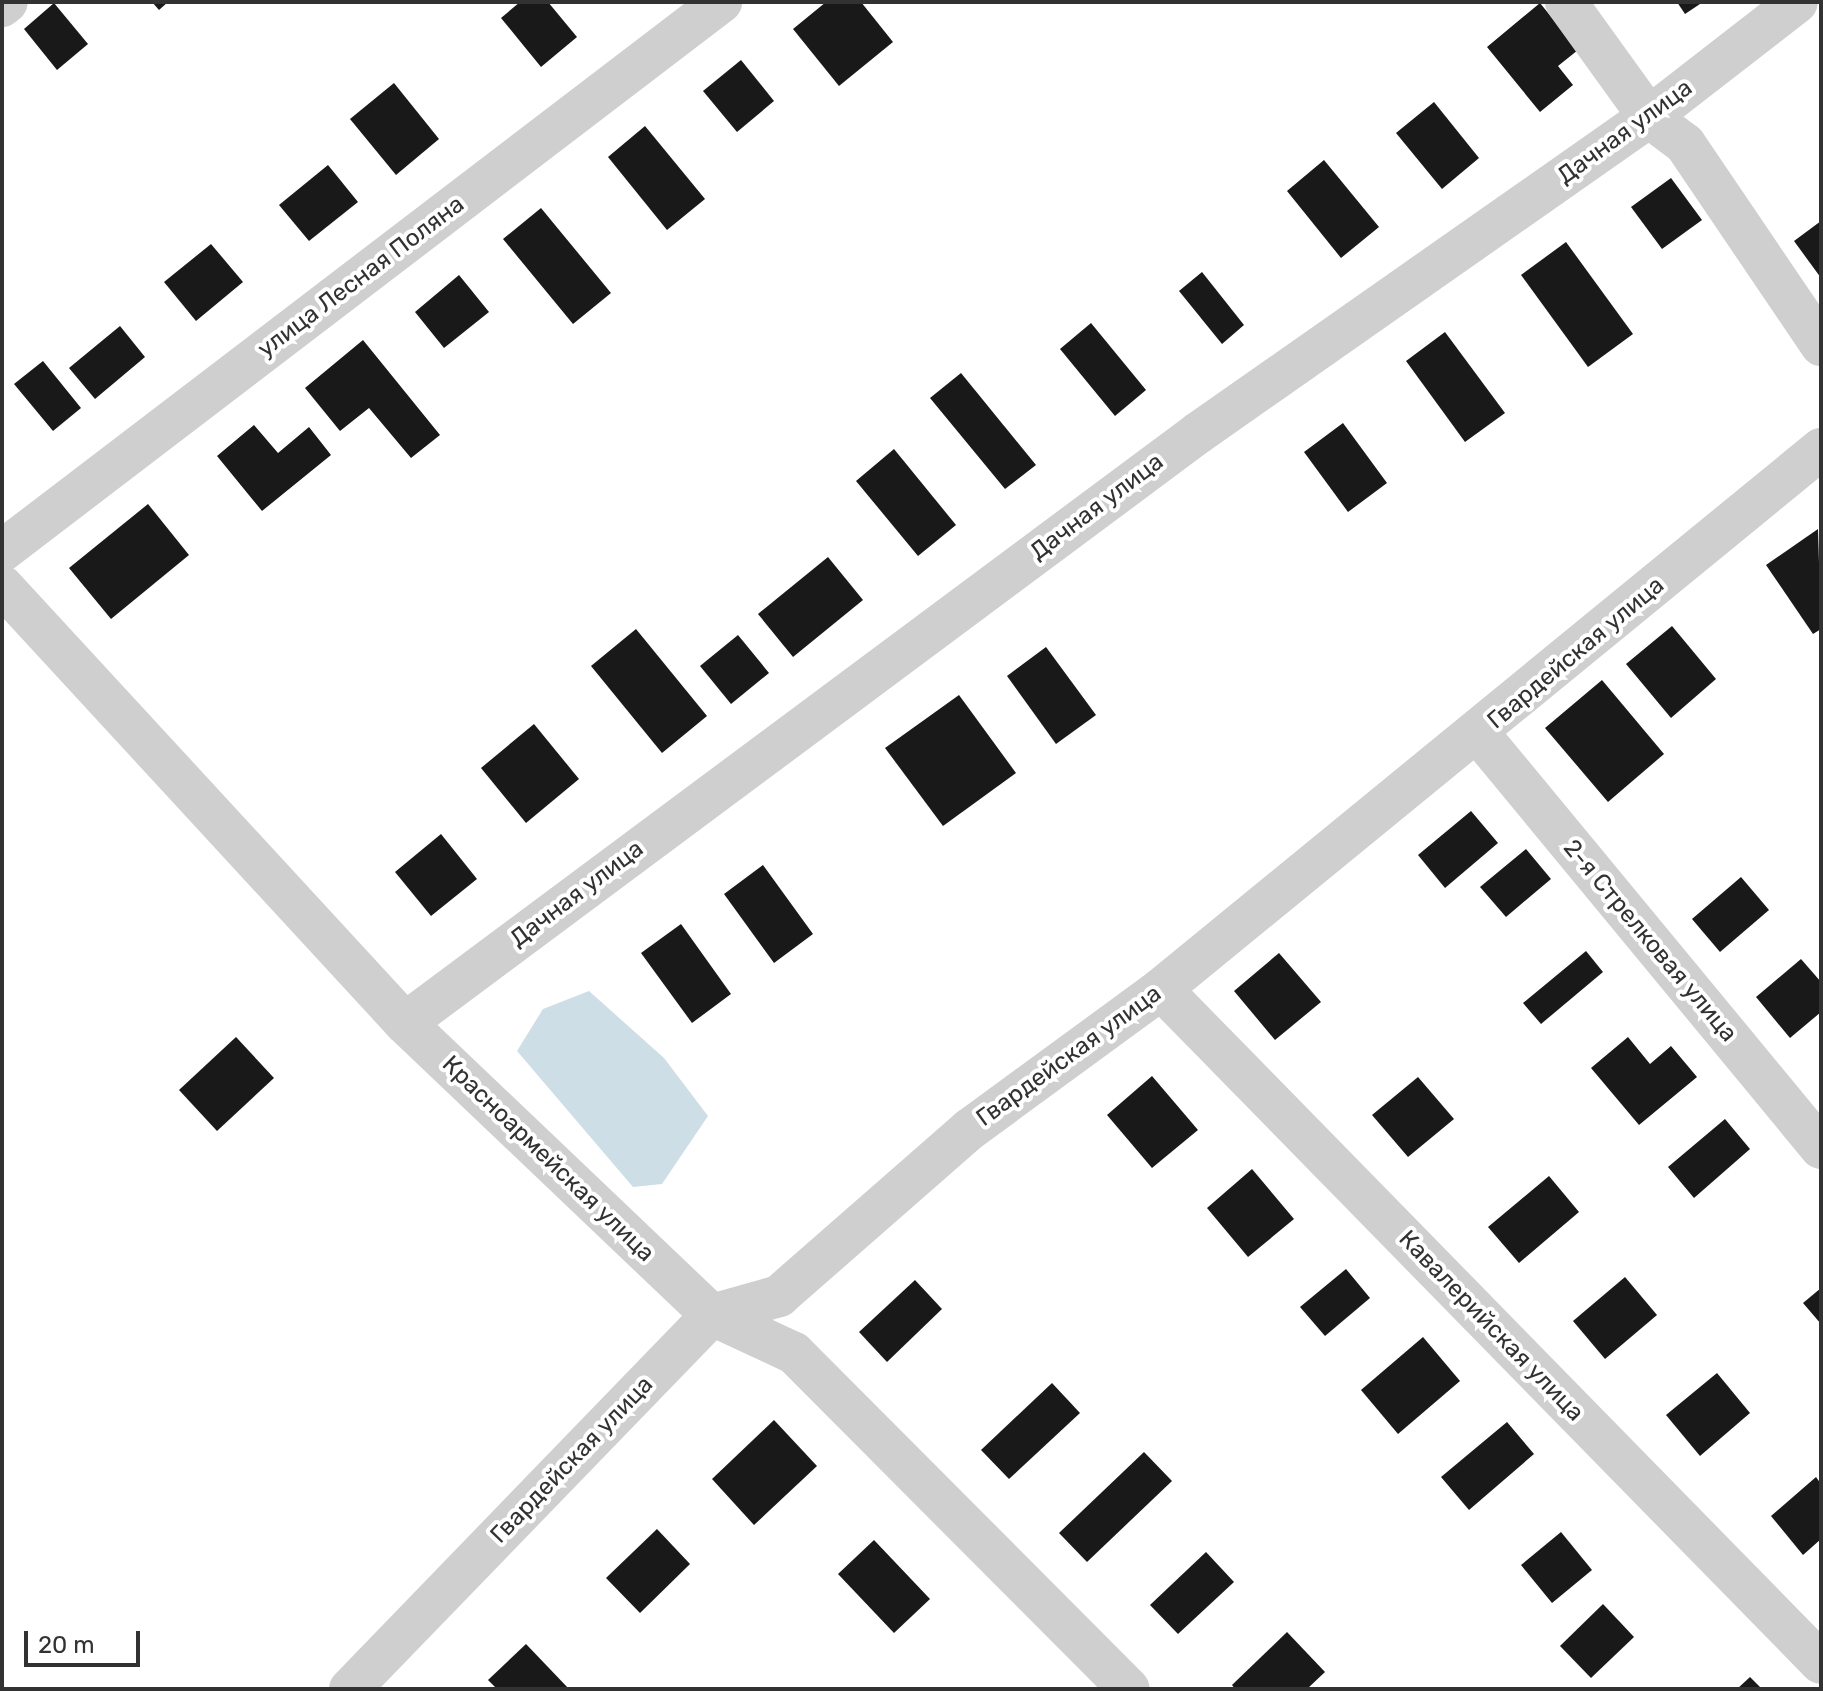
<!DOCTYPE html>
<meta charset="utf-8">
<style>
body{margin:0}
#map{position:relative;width:1823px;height:1691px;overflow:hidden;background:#fff;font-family:Rubik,sans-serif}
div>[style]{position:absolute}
.water>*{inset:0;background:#cddee6}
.building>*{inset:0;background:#191919}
.minor>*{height:42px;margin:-21px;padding:0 21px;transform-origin:21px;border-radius:21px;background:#cfcfcf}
span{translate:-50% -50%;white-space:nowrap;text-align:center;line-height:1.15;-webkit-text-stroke:8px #fff;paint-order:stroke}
.street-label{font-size:24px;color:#323232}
.frame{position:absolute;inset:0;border:4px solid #323232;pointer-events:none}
.scale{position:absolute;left:24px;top:1631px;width:116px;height:36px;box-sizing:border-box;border:4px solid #323232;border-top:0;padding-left:10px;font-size:24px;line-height:28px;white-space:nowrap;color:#323232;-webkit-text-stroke:6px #fff;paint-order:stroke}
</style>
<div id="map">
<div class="water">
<div style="clip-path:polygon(589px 991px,664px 1058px,708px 1116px,662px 1184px,633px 1187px,517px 1051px,543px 1009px)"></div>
</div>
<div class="building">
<div style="clip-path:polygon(152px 2px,168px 2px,159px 10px)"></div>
<div style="clip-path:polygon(520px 2px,548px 2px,577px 37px,541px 67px,501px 18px)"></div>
<div style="clip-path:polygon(826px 2px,861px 2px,893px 42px,839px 86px,793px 29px)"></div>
<div style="clip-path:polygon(1677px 2px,1703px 2px,1685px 14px)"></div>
<div style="clip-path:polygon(54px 3px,88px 44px,57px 70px,24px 29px)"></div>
<div style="clip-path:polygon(1540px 3px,1578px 50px,1558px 66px,1573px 85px,1540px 112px,1487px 47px)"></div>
<div style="clip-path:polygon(741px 60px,774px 101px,737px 132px,703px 91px)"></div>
<div style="clip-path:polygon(394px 83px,439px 139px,396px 175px,350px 119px)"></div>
<div style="clip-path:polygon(1434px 102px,1479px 158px,1442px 189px,1396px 133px)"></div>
<div style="clip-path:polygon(645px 126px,705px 199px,667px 230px,608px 157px)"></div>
<div style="clip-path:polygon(1324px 160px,1379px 227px,1341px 258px,1287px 191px)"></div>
<div style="clip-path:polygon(328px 165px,358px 202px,309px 241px,279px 205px)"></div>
<div style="clip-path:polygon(1671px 178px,1702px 220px,1662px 249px,1631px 207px)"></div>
<div style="clip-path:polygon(541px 208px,611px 293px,573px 324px,503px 239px)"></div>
<div style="clip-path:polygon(1821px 221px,1821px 278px,1794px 241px)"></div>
<div style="clip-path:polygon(1566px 242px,1633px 334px,1588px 367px,1521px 275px)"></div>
<div style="clip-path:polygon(211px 244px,243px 282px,196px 321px,164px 282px)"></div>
<div style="clip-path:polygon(1202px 272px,1244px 325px,1222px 344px,1179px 291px)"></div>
<div style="clip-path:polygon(459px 275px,489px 312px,444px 348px,415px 312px)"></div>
<div style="clip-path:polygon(1091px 323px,1146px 390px,1115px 416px,1060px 349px)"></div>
<div style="clip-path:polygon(120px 326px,145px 357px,95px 399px,69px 368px)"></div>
<div style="clip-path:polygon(1445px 332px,1505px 413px,1465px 442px,1406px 361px)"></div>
<div style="clip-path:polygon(363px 340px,440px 435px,411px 458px,369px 408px,340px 431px,305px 388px)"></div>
<div style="clip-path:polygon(43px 361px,81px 408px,53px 431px,14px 384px)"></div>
<div style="clip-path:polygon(961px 373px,1036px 465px,1005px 489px,930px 398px)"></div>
<div style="clip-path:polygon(1343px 423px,1387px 483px,1348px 512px,1304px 452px)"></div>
<div style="clip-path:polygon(254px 425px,278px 453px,309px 427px,331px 455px,262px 511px,217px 456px)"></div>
<div style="clip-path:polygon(894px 449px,956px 525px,918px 556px,856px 481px)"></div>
<div style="clip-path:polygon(148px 504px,189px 555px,111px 619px,69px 568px)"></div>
<div style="clip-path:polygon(1818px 529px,1821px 629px,1813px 634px,1766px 565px)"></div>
<div style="clip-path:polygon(828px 557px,863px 600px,793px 657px,758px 614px)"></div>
<div style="clip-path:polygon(1672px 626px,1716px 679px,1671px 718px,1626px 664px)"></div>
<div style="clip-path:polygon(636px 629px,707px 716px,662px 753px,591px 666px)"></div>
<div style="clip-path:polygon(738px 635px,769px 673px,731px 704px,700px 666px)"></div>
<div style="clip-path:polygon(1046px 647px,1096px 715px,1056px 744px,1007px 676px)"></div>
<div style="clip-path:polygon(1602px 680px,1664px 754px,1608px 802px,1545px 728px)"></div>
<div style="clip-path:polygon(959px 695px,1016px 773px,943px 826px,885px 748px)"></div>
<div style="clip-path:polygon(534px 724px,579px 779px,526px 823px,481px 768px)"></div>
<div style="clip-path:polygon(1471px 811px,1498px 843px,1445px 888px,1418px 855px)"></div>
<div style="clip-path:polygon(441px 834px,477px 879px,431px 916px,395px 872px)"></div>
<div style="clip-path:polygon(1526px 849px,1551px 879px,1506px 917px,1480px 887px)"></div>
<div style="clip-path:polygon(763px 865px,813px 934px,774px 963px,724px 894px)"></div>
<div style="clip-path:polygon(1741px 877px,1769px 910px,1720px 952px,1692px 919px)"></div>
<div style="clip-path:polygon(681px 924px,731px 994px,692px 1023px,641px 953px)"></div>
<div style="clip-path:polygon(1586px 951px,1603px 972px,1541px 1024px,1523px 1003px)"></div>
<div style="clip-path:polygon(1279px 953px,1321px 1002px,1275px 1040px,1234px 991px)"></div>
<div style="clip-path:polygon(1801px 959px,1821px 982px,1821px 1012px,1790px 1038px,1756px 997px)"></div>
<div style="clip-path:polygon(236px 1037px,274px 1078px,217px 1131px,179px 1090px)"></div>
<div style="clip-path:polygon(1628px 1037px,1650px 1064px,1671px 1046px,1697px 1077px,1639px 1125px,1591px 1068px)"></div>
<div style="clip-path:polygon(1152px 1076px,1198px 1130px,1152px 1168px,1107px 1115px)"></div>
<div style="clip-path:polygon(1418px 1077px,1454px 1119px,1408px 1157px,1372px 1115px)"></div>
<div style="clip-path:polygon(1725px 1119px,1750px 1149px,1694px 1198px,1668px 1167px)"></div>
<div style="clip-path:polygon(1252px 1169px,1294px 1219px,1248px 1257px,1207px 1208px)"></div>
<div style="clip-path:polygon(1549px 1176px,1579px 1212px,1519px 1263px,1488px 1227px)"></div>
<div style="clip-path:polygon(1346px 1269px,1370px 1298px,1325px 1336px,1300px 1307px)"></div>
<div style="clip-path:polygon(1625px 1277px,1657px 1315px,1605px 1359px,1573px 1321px)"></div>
<div style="clip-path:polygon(915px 1280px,942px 1309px,887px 1362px,859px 1332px)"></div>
<div style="clip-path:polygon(1821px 1288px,1821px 1324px,1803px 1303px)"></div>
<div style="clip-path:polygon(1423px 1337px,1460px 1381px,1398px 1434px,1361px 1390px)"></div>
<div style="clip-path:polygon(1717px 1373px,1750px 1413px,1700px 1456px,1666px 1415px)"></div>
<div style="clip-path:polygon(1052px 1383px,1080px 1413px,1009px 1479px,981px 1450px)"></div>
<div style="clip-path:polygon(774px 1420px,817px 1466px,754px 1525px,712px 1479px)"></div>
<div style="clip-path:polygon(1507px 1422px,1534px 1454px,1469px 1510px,1441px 1477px)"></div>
<div style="clip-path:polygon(1144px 1452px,1172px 1481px,1087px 1562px,1059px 1533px)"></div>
<div style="clip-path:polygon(1816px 1477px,1821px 1484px,1821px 1539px,1803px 1555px,1771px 1516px)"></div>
<div style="clip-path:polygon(657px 1529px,690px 1564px,640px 1613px,606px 1578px)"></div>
<div style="clip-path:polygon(1561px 1532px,1592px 1570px,1552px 1603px,1521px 1565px)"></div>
<div style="clip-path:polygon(874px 1540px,930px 1599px,894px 1633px,838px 1574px)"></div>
<div style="clip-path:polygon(1206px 1552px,1234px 1582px,1178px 1634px,1150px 1605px)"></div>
<div style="clip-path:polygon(1603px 1604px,1634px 1637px,1591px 1678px,1560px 1646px)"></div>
<div style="clip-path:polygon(1287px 1632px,1325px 1672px,1307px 1689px,1235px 1689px,1232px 1685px)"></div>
<div style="clip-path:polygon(526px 1644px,569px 1689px,497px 1689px,488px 1680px)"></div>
<div style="clip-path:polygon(1750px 1677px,1762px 1689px,1737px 1689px)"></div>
</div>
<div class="minor">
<div style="left:1566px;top:2px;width:142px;rotate:54.2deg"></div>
<div style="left:1649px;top:117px;width:45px;rotate:36.9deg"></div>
<div style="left:1685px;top:144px;width:243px;rotate:55.9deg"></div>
<div style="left:2px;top:6px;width:6px;rotate:-39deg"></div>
<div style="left:2px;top:551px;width:905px;rotate:-37.36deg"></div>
<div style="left:2px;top:586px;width:594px;rotate:47.32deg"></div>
<div style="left:405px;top:1023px;width:424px;rotate:43.6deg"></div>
<div style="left:712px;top:1315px;width:90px;rotate:24.9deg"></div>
<div style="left:794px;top:1353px;width:474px;rotate:45.1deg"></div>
<div style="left:1479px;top:734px;width:537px;rotate:50.44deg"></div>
<div style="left:1161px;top:989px;width:943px;rotate:45.6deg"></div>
<div style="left:405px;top:1023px;width:988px;rotate:-36.65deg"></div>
<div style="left:1198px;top:433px;width:551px;rotate:-35.02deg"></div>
<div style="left:1649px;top:117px;width:187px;rotate:-37.8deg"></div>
<div style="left:350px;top:1689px;width:520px;rotate:-45.93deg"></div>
<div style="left:712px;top:1315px;width:70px;rotate:-15.8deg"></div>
<div style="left:779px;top:1296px;width:254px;rotate:-41.2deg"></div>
<div style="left:970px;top:1129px;width:237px;rotate:-36.2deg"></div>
<div style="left:1161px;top:989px;width:853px;rotate:-39.29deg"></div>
</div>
<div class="street-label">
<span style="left:1625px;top:132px;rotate:-36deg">Дачная улица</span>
<span style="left:361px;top:277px;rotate:-37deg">улица Лесная Поляна</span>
<span style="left:1097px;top:507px;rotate:-37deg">Дачная улица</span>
<span style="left:1576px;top:653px;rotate:-40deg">Гвардейская улица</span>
<span style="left:577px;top:894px;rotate:-37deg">Дачная улица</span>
<span style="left:1650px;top:941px;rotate:50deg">2-я Стрелковая улица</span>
<span style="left:1069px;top:1056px;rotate:-36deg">Гвардейская улица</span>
<span style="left:548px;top:1159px;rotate:44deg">Красноармейская улица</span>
<span style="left:1491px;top:1326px;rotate:46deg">Кавалерийская улица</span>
<span style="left:572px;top:1460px;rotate:-46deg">Гвардейская улица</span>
</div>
<div class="frame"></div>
<div class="scale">20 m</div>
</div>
